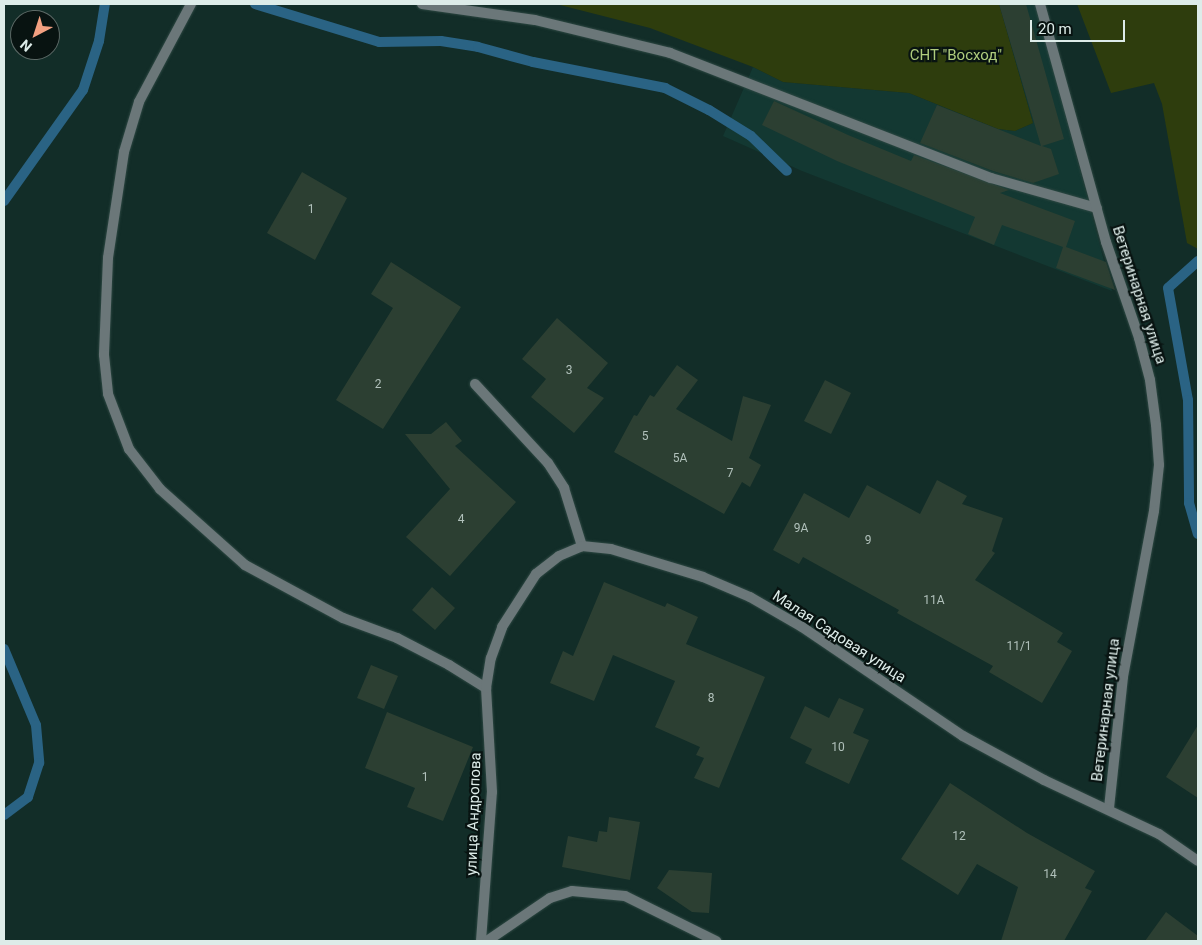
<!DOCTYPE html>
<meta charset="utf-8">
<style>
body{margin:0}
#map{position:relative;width:1202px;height:945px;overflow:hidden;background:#122d28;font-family:Roboto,sans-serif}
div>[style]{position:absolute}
.built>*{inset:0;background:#133832}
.green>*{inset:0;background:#2e3d0d}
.stream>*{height:10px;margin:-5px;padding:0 5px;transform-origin:5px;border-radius:5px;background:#2a6384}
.building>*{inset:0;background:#2c3f32}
.roads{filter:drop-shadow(0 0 1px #2e4843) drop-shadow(0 0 1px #2e4843)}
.street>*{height:10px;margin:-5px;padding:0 5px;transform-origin:5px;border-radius:5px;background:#6b7779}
span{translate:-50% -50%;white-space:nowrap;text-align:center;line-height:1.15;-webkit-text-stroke:4.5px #081311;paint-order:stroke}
.number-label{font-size:12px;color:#b1c1bb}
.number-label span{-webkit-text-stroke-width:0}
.park-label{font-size:15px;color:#afcc7d}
.street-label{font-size:15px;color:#ddece9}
.frame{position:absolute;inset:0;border:5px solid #ddece9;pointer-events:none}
.north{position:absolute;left:10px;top:10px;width:50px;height:50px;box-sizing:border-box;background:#081311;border:1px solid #5d6a67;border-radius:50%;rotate:220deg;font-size:14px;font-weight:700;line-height:20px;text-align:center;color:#ddece9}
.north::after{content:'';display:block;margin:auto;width:18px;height:22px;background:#f2a081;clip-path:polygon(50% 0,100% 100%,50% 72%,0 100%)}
.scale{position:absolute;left:1030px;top:20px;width:95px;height:22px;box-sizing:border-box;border:2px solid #ddece9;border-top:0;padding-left:6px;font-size:15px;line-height:18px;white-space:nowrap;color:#ddece9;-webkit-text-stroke:4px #081311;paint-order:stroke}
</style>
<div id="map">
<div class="built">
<div style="clip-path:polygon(999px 4px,1036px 4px,1112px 291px,802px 171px,723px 136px,753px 67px,783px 82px,909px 93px,998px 129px,1015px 131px,1033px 123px)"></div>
</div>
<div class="green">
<div style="clip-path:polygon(556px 4px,999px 4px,1033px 123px,1015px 131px,998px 129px,909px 93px,783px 82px,753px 67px,650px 28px)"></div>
<div style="clip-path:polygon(1077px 4px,1198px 4px,1198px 249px,1187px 243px,1162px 104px,1154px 83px,1111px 93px)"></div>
</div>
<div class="stream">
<div style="left:255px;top:4px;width:130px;rotate:17deg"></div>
<div style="left:379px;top:42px;width:62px;rotate:-0.9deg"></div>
<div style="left:441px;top:41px;width:37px;rotate:9deg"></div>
<div style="left:478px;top:47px;width:57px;rotate:15.3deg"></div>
<div style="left:533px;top:62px;width:135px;rotate:11.1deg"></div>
<div style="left:665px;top:88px;width:49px;rotate:26.6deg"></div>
<div style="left:709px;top:110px;width:49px;rotate:31.8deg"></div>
<div style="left:751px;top:136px;width:50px;rotate:44.2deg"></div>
<div style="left:4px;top:201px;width:136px;rotate:-54.6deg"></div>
<div style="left:83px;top:90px;width:52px;rotate:-71.9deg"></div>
<div style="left:99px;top:41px;width:37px;rotate:-81deg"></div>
<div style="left:1198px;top:261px;width:40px;rotate:138deg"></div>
<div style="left:1168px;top:288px;width:114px;rotate:79.9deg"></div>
<div style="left:1188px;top:400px;width:103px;rotate:89.4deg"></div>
<div style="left:1189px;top:503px;width:32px;rotate:74deg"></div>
<div style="left:4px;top:649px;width:82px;rotate:67.2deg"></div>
<div style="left:36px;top:725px;width:38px;rotate:85deg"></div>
<div style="left:39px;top:763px;width:36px;rotate:108deg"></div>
<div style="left:28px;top:797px;width:30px;rotate:143deg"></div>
</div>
<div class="building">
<div style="clip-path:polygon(999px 4px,1026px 4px,1064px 139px,1042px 146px,1051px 149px,1059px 174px,1033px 183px,993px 171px,920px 143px,937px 105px,1041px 146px)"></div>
<div style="clip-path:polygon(774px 101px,848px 135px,911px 161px,914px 155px,1009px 190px,1000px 193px,1075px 221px,1066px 247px,1106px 262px,1115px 290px,1056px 268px,1063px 247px,1002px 225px,994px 245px,968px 234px,975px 217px,837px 161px,762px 125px)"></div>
<div style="clip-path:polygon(302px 172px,347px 198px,315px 260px,267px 233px)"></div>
<div style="clip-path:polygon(391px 262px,461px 307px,383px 429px,336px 400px,393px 308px,371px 294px)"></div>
<div style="clip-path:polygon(557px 318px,608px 363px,587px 388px,604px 398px,574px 433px,531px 397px,546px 379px,522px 359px)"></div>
<div style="clip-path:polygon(677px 365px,698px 380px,676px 409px,732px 441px,743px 396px,771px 405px,749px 458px,761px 465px,750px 487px,742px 482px,724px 514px,614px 452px,634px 415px,637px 416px,650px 395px,654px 397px)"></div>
<div style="clip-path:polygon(825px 380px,851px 393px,831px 434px,804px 421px)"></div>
<div style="clip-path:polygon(446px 422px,462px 441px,455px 446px,516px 502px,450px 576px,406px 537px,450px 489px,405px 434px,431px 434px)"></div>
<div style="clip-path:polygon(937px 480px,967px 496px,962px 504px,1003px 518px,992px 551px,995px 553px,975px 580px,1063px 633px,1057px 642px,1072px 651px,1042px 703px,989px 672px,993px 666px,897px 613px,899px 610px,803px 557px,799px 564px,773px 550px,804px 493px,849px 518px,867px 485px,920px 514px)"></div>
<div style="clip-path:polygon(604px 582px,665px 607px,667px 603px,698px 617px,686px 644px,765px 677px,719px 788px,694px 778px,704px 758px,696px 755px,700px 747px,655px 727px,675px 681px,613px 655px,594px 701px,550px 683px,563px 651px,573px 656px)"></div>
<div style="clip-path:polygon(432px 587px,455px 608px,435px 630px,412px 610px)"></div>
<div style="clip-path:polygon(371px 665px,398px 676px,384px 709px,357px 698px)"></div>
<div style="clip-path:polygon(839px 698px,864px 709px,853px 733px,869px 740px,849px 784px,805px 763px,812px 749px,790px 738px,805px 706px,829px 718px)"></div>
<div style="clip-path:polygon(387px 712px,473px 747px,443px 821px,407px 807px,415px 788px,365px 768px)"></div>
<div style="clip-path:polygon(1198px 725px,1198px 798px,1166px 777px)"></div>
<div style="clip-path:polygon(950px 783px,1027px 833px,1095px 871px,1085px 888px,1092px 891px,1064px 941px,1001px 941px,1018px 887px,977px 864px,958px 895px,901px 859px)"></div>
<div style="clip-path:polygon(609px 817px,640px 822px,630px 880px,562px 867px,568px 836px,597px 842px,599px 831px,607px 832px)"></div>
<div style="clip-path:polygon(669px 870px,712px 873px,709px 913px,692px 912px,657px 888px)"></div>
<div style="clip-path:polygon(1166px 912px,1198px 936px,1198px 941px,1145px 941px)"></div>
</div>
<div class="roads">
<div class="street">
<div style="left:191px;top:4px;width:111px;rotate:118deg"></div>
<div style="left:139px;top:102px;width:52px;rotate:106.7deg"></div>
<div style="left:124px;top:152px;width:107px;rotate:98.6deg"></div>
<div style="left:108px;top:258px;width:97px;rotate:92.4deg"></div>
<div style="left:104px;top:355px;width:39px;rotate:84deg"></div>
<div style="left:108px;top:394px;width:59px;rotate:69.1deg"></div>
<div style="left:129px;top:449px;width:51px;rotate:52.2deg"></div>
<div style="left:160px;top:489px;width:114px;rotate:41.8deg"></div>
<div style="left:245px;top:565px;width:111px;rotate:28.4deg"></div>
<div style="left:343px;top:618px;width:58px;rotate:20.3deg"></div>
<div style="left:397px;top:638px;width:59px;rotate:27.4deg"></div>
<div style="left:449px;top:665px;width:44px;rotate:31.9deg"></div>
<div style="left:422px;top:4px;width:114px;rotate:8.1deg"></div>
<div style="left:535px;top:20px;width:139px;rotate:13.7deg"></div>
<div style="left:670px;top:53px;width:344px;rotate:21.3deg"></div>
<div style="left:991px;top:178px;width:110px;rotate:15.8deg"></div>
<div style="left:1040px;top:4px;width:247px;rotate:74.5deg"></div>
<div style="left:1106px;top:242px;width:102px;rotate:71deg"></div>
<div style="left:1139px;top:338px;width:43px;rotate:75.3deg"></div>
<div style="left:1150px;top:380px;width:45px;rotate:82.4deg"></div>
<div style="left:1156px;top:425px;width:40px;rotate:85.7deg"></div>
<div style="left:1159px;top:465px;width:46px;rotate:96.2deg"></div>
<div style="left:1154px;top:511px;width:169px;rotate:100.6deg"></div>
<div style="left:1123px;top:677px;width:133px;rotate:96.1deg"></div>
<div style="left:475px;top:384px;width:108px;rotate:47.3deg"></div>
<div style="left:548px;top:463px;width:30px;rotate:57deg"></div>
<div style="left:564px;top:488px;width:61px;rotate:72.8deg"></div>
<div style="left:481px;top:941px;width:149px;rotate:-85.8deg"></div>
<div style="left:492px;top:792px;width:104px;rotate:-93.3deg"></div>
<div style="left:486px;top:688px;width:30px;rotate:-81deg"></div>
<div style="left:491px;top:658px;width:33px;rotate:-70deg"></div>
<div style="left:502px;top:627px;width:63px;rotate:-57.3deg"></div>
<div style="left:536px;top:574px;width:29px;rotate:-38deg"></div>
<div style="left:559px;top:556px;width:25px;rotate:-23deg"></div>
<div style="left:582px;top:546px;width:29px;rotate:6deg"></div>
<div style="left:611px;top:549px;width:96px;rotate:16.9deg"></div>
<div style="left:703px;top:577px;width:51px;rotate:23.1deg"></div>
<div style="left:750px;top:597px;width:60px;rotate:30deg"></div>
<div style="left:802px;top:627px;width:194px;rotate:34.1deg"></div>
<div style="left:963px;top:736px;width:92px;rotate:28.5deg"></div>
<div style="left:1044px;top:780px;width:127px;rotate:25.2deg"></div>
<div style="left:1159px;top:834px;width:47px;rotate:34.7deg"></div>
<div style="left:487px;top:941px;width:76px;rotate:-34.3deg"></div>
<div style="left:550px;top:898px;width:23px;rotate:-18deg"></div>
<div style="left:572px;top:891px;width:53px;rotate:5.4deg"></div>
<div style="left:625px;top:896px;width:102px;rotate:26.3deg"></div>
</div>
</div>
<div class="number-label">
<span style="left:311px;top:210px">1</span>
<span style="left:569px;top:371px">3</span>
<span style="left:378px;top:385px">2</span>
<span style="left:645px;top:437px">5</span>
<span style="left:680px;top:459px">5А</span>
<span style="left:730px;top:474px">7</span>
<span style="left:461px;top:520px">4</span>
<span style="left:801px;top:529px">9А</span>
<span style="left:868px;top:541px">9</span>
<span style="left:934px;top:601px">11А</span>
<span style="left:1019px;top:647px">11/1</span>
<span style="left:711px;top:699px">8</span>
<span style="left:838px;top:748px">10</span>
<span style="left:425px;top:778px">1</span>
<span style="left:959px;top:837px">12</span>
<span style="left:1050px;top:875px">14</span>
</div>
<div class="park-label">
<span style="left:956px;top:56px">СНТ "Восход"</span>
</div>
<div class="street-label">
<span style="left:1139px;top:295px;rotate:72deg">Ветеринарная улица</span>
<span style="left:839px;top:637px;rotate:33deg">Малая Садовая улица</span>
<span style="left:1106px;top:710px;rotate:-83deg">Ветеринарная улица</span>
<span style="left:474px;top:814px;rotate:-88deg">улица Андропова</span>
</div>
<div class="frame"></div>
<div class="north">N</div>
<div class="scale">20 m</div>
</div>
